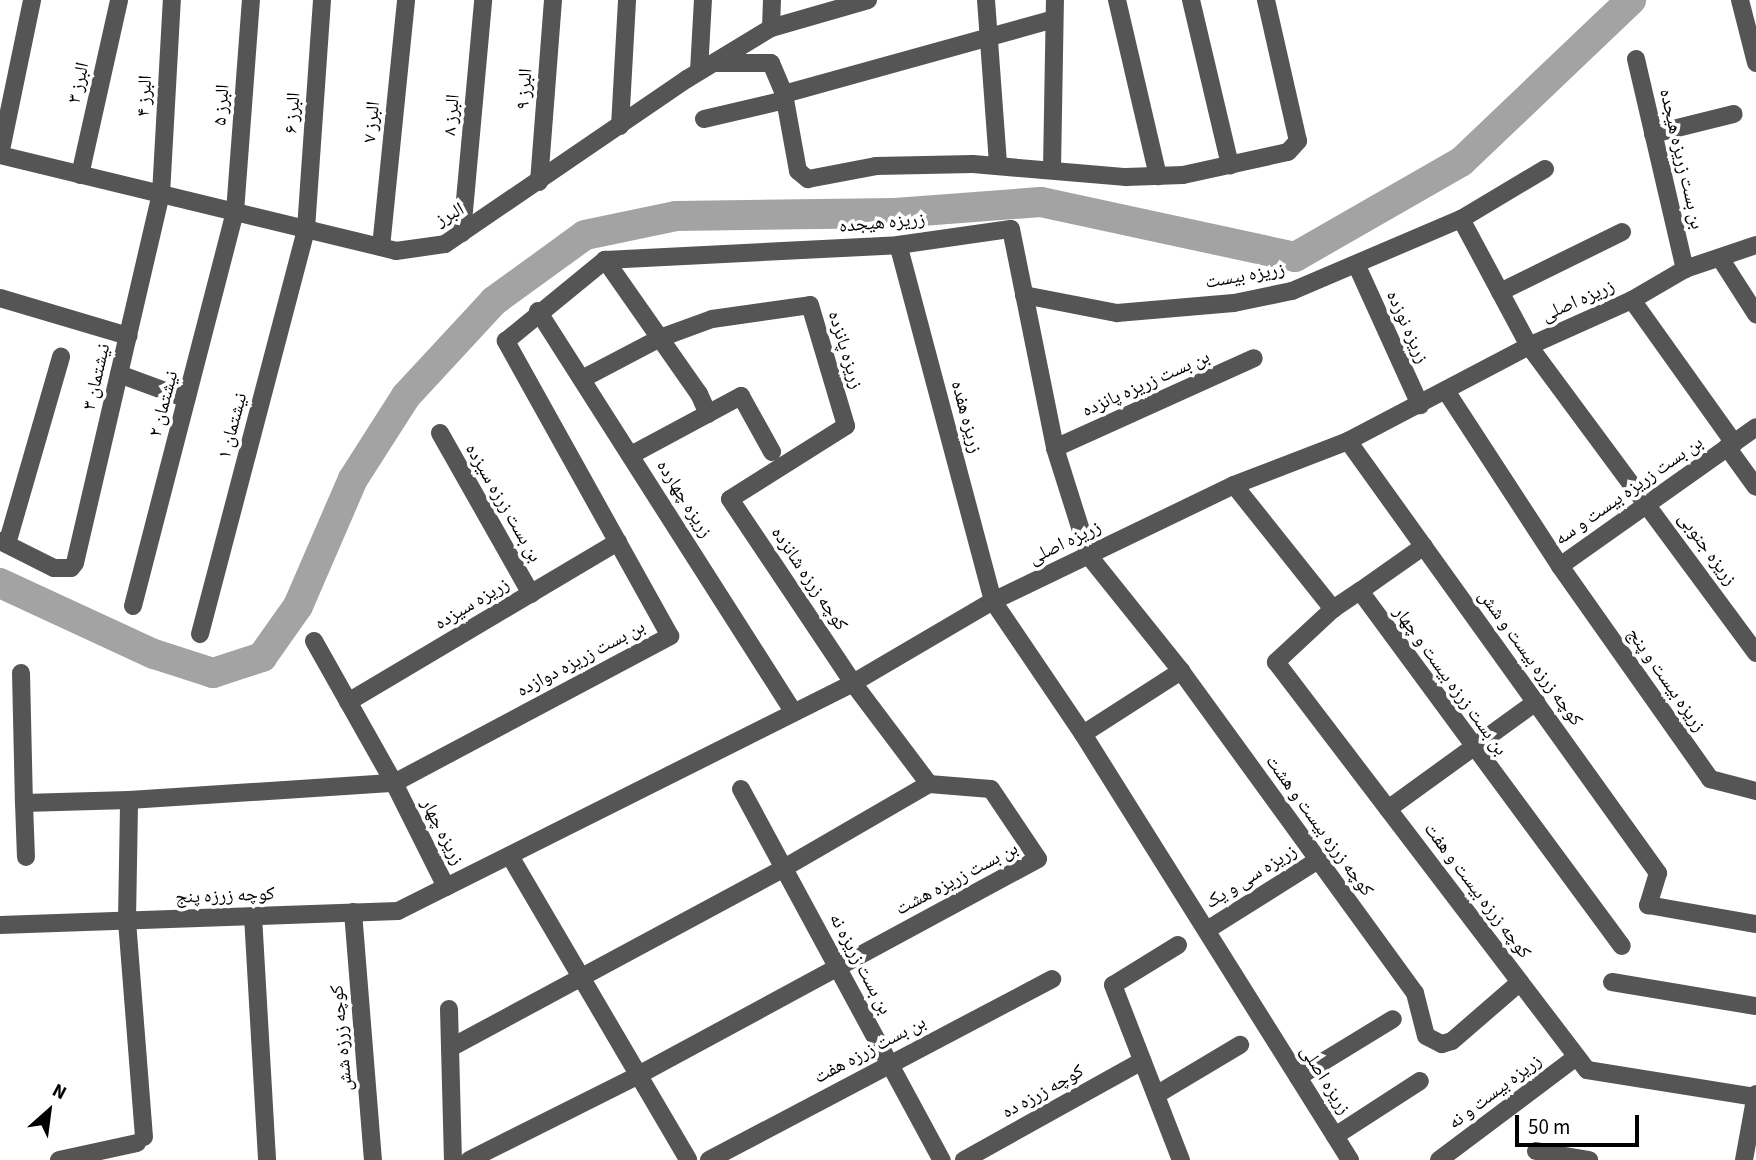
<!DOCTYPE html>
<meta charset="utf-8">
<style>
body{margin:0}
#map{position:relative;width:1756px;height:1160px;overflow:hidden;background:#fff;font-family:"Source Sans 3","Noto Naskh Arabic",sans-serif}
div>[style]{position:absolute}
.river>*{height:30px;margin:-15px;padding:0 15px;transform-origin:15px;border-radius:15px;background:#a3a3a3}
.minor>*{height:18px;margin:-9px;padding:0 9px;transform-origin:9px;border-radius:9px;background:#555}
span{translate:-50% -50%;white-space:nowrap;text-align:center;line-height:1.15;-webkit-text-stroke:7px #fff;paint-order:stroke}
.street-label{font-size:19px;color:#000}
.north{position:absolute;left:14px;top:1076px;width:70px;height:70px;-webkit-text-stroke:5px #fff;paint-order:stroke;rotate:28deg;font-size:19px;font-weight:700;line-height:28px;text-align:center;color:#000}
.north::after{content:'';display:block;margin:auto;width:24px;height:32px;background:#000;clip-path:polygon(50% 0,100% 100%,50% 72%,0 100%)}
.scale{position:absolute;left:1515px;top:1115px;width:124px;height:32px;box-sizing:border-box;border:4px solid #000;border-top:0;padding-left:9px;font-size:21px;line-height:24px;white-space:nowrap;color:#000;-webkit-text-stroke:5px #fff;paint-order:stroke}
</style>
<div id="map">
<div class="river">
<div style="left:0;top:583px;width:170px;rotate:24.8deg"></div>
<div style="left:154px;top:654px;width:62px;rotate:17.9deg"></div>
<div style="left:213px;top:673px;width:52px;rotate:-18.1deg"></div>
<div style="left:262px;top:657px;width:62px;rotate:-54.8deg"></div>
<div style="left:298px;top:606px;width:138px;rotate:-66.6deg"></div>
<div style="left:353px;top:479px;width:98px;rotate:-57.4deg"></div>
<div style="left:406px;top:396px;width:129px;rotate:-47.2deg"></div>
<div style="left:494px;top:301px;width:112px;rotate:-36deg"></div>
<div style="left:585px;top:235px;width:93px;rotate:-11.8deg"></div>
<div style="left:676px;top:216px;width:219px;rotate:-0.8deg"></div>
<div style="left:895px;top:213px;width:146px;rotate:-4.3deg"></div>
<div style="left:1041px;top:202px;width:260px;rotate:12.2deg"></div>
<div style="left:1295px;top:257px;width:191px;rotate:-29.8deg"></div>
<div style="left:1461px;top:162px;width:235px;rotate:-43.6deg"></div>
</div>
<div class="minor">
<div style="left:986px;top:0;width:165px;rotate:85.8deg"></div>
<div style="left:1117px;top:0;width:181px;rotate:76.9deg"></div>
<div style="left:1191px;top:0;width:170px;rotate:76.7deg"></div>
<div style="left:1740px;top:0;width:65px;rotate:75.7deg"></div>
<div style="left:771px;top:28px;width:28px;rotate:-88deg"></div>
<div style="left:1636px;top:59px;width:216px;rotate:76.9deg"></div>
<div style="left:716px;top:63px;width:55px"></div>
<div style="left:771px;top:63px;width:34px;rotate:67deg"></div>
<div style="left:784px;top:94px;width:78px;rotate:79.7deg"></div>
<div style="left:798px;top:171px;width:13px;rotate:39deg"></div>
<div style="left:808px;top:179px;width:69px;rotate:-10.8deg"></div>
<div style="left:876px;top:166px;width:97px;rotate:-1.2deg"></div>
<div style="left:973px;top:164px;width:154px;rotate:4.9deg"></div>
<div style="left:1126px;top:177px;width:57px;rotate:-2deg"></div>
<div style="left:1183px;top:175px;width:107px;rotate:-12.4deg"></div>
<div style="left:1288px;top:152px;width:15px;rotate:-48deg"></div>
<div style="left:1298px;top:141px;width:145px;rotate:-102.8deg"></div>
<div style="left:699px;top:71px;width:71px;rotate:-86.8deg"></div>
<div style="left:784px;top:94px;width:280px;rotate:-15.5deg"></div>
<div style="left:704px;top:119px;width:83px;rotate:-13.2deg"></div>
<div style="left:620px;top:126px;width:126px;rotate:-86.8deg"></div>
<div style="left:1653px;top:134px;width:83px;rotate:-13.9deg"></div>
<div style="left:0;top:155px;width:407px;rotate:13.6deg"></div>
<div style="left:396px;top:251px;width:49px;rotate:-8.1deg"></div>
<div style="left:445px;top:244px;width:293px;rotate:-34.3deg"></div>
<div style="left:687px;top:79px;width:98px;rotate:-31.3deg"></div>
<div style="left:771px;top:28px;width:101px;rotate:-16.1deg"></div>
<div style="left:0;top:155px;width:158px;rotate:-78.3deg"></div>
<div style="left:1052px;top:169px;width:169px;rotate:-89deg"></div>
<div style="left:1545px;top:169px;width:98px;rotate:149.2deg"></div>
<div style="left:1461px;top:219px;width:144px;rotate:61.8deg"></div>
<div style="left:1529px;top:346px;width:382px;rotate:53.5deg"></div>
<div style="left:80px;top:175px;width:179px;rotate:-77.4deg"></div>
<div style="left:539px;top:182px;width:183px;rotate:-85.6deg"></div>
<div style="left:462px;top:233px;width:234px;rotate:-84.8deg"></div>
<div style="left:381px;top:247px;width:248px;rotate:-84.2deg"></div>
<div style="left:1720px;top:258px;width:67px;rotate:57.3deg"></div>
<div style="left:1357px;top:266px;width:153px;rotate:65.6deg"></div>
<div style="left:1500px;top:292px;width:136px;rotate:-26.2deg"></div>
<div style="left:1024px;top:295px;width:95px;rotate:11deg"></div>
<div style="left:1117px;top:313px;width:117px;rotate:-4.9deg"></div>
<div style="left:1234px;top:303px;width:59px;rotate:-11.7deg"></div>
<div style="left:1292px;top:291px;width:184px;rotate:-23.1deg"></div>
<div style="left:0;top:298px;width:134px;rotate:16.5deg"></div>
<div style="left:1632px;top:300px;width:176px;rotate:54.5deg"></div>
<div style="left:538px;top:311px;width:474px;rotate:57.5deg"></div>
<div style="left:119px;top:374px;width:72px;rotate:20.2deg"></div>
<div style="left:582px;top:379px;width:88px;rotate:-27.7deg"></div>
<div style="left:660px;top:338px;width:55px;rotate:-20.1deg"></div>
<div style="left:712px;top:319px;width:99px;rotate:-8.1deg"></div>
<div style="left:810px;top:305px;width:126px;rotate:73.4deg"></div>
<div style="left:846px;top:426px;width:137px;rotate:147.8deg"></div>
<div style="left:730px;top:499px;width:221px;rotate:56.2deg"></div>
<div style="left:853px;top:683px;width:126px;rotate:53deg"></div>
<div style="left:1446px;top:391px;width:209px;rotate:56.9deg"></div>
<div style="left:1560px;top:566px;width:240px;rotate:-35.3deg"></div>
<div style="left:708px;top:414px;width:22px;rotate:-114deg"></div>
<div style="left:699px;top:394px;width:164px;rotate:-125deg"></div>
<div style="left:605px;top:260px;width:293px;rotate:-2.9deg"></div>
<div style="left:898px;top:245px;width:114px;rotate:-8.1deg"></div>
<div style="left:1011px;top:229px;width:223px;rotate:78.6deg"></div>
<div style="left:1055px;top:448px;width:113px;rotate:72.5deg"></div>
<div style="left:1089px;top:556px;width:147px;rotate:51.3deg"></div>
<div style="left:1181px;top:671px;width:398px;rotate:54deg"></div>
<div style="left:1415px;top:993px;width:44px;rotate:75.7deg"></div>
<div style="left:1426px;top:1036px;width:18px;rotate:27deg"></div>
<div style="left:1442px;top:1044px;width:10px;rotate:-17deg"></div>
<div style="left:1452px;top:1041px;width:90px;rotate:-40.9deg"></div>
<div style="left:440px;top:433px;width:185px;rotate:60.5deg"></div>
<div style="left:1348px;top:441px;width:532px;rotate:54.34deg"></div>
<div style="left:1658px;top:873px;width:34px;rotate:107deg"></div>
<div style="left:1648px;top:905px;width:110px;rotate:10deg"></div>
<div style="left:1727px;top:447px;width:49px;rotate:54.1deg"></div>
<div style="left:1055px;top:448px;width:218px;rotate:-24.3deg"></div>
<div style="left:631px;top:455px;width:125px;rotate:-28.2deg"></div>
<div style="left:741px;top:396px;width:64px;rotate:61deg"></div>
<div style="left:1234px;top:485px;width:159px;rotate:51.4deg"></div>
<div style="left:1333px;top:609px;width:32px;rotate:-34deg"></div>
<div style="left:1360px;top:591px;width:441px;rotate:53.6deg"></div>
<div style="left:0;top:541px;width:60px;rotate:26.6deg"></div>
<div style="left:54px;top:568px;width:17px"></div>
<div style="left:71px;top:568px;width:6px;rotate:-51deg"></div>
<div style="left:75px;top:563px;width:379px;rotate:-76.9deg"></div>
<div style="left:161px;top:194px;width:194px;rotate:-86.8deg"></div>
<div style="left:7px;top:544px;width:195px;rotate:-73.9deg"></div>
<div style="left:1560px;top:566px;width:261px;rotate:54.8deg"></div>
<div style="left:1710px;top:779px;width:48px;rotate:14.6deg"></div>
<div style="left:1360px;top:591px;width:78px;rotate:-35.1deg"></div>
<div style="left:133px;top:606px;width:407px;rotate:-75.5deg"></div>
<div style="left:235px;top:212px;width:213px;rotate:-85.7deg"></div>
<div style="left:1333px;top:609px;width:78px;rotate:137.1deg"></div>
<div style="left:1276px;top:662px;width:513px;rotate:52.68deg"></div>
<div style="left:1587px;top:1070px;width:171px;rotate:9.1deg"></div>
<div style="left:200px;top:634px;width:419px;rotate:-75.3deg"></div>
<div style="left:306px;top:229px;width:230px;rotate:-86deg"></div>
<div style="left:314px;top:641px;width:163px;rotate:60.6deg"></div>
<div style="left:394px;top:783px;width:313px;rotate:-28deg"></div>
<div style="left:670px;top:636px;width:338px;rotate:-119.1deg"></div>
<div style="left:506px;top:341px;width:128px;rotate:-39.3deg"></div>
<div style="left:21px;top:673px;width:130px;rotate:88.7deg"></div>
<div style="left:24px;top:803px;width:105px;rotate:-1.6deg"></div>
<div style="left:348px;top:702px;width:314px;rotate:-30.7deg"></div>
<div style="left:1083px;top:734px;width:117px;rotate:-32.7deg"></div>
<div style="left:741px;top:789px;width:422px;rotate:61.6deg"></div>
<div style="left:24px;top:803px;width:54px;rotate:87.9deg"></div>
<div style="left:1388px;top:809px;width:183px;rotate:-35.9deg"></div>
<div style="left:510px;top:856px;width:352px;rotate:59.6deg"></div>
<div style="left:353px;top:912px;width:249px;rotate:85.4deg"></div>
<div style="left:253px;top:916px;width:244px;rotate:86.7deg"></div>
<div style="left:0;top:925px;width:398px;rotate:-2deg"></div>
<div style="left:398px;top:911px;width:54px;rotate:-26.6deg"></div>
<div style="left:1207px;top:930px;width:131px;rotate:-32.2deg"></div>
<div style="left:1178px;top:945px;width:76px;rotate:148.4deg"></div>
<div style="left:1113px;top:985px;width:188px;rotate:68.8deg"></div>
<div style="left:1612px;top:982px;width:146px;rotate:9.5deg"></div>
<div style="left:449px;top:1009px;width:151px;rotate:88.5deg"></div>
<div style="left:450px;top:1048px;width:379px;rotate:-28.3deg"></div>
<div style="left:784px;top:868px;width:168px;rotate:-30.1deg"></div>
<div style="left:929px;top:784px;width:62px;rotate:4.6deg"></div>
<div style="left:991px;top:789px;width:84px;rotate:56.1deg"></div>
<div style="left:1038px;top:859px;width:451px;rotate:151.6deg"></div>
<div style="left:641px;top:1074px;width:192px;rotate:153.4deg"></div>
<div style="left:1298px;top:1077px;width:111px;rotate:-31.4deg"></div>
<div style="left:1156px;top:1095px;width:98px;rotate:-30.8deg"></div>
<div style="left:1335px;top:1136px;width:101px;rotate:-32.9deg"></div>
<div style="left:144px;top:1137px;width:218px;rotate:-94.5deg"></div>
<div style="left:127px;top:920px;width:120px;rotate:-89deg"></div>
<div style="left:129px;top:800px;width:266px;rotate:-3.7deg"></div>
<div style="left:394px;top:783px;width:116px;rotate:63.4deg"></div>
<div style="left:446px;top:887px;width:455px;rotate:-26.6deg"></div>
<div style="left:853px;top:683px;width:162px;rotate:-30.4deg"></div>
<div style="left:993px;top:601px;width:368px;rotate:-104.9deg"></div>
<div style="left:1536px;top:1151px;width:54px;rotate:9.6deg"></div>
<div style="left:59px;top:1160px;width:80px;rotate:-12.3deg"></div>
<div style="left:709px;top:1160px;width:388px;rotate:-27.8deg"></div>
<div style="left:964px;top:1160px;width:204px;rotate:-29.1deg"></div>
<div style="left:1350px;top:1160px;width:503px;rotate:-122.08deg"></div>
<div style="left:1083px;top:734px;width:161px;rotate:-124.1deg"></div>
<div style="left:993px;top:601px;width:267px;rotate:-25.7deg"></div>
<div style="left:1234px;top:485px;width:122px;rotate:-21.1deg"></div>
<div style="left:1348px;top:441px;width:204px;rotate:-27.7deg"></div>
<div style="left:1529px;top:346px;width:113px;rotate:-24.1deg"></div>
<div style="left:1632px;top:300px;width:61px;rotate:-30.3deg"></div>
<div style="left:1685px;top:269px;width:75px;rotate:-18.7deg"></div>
<div style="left:1439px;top:1160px;width:171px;rotate:-36.9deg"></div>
<div style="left:1744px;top:1160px;width:67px;rotate:-79.7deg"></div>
</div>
<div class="street-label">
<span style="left:79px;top:83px;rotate:-77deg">البرز ۳</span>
<span style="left:525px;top:89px;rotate:-86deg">البرز ۹</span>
<span style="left:145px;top:96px;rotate:-87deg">البرز ۴</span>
<span style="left:222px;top:105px;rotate:-86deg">البرز ۵</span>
<span style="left:293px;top:113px;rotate:-86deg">البرز ۶</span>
<span style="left:452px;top:115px;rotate:-85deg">البرز ۸</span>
<span style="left:372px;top:122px;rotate:-84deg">البرز ۷</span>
<span style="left:1681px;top:159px;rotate:77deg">بن بست زریزه هیجده</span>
<span style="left:450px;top:215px;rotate:-28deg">البرز</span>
<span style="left:882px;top:223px;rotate:-5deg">زریزه هیجده</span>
<span style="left:1245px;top:276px;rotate:-10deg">زریزه بیست</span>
<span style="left:1578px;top:301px;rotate:-24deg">زریزه اصلی</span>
<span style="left:1407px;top:327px;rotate:66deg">زریزه نوزده</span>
<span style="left:845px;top:350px;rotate:73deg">زریزه پانزده</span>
<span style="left:97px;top:377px;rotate:-77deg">نيشتمان ۳</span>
<span style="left:1146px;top:384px;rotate:-24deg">بن بست زریزه پانزده</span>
<span style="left:164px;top:404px;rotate:-75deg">نيشتمان ۲</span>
<span style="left:966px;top:417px;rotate:75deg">زریزه هفده</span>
<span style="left:233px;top:426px;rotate:-75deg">نيشتمان ۱</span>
<span style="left:1629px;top:491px;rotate:-35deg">بن بست زریزه بیست و سه</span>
<span style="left:684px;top:499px;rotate:58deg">زریزه چهارده</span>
<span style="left:503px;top:503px;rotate:60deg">بن بست زرزه سیزده</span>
<span style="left:1065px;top:543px;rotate:-26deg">زریزه اصلی</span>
<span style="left:1707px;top:549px;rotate:54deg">زریزه جنوبی</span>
<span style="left:809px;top:579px;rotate:56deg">کوچه زرزه شانزده</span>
<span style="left:472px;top:604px;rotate:-31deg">زریزه سیزده</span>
<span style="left:1530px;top:658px;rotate:54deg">کوچه زرزه بیست و شش</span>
<span style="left:581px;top:659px;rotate:-28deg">بن بست زریزه دوازده</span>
<span style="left:1666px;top:680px;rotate:55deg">زریزه بیست و پنج</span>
<span style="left:1450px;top:681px;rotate:54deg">بن بست زرزه بیست و چهار</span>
<span style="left:1319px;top:826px;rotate:54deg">کوچه زرزه بیست و هشت</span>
<span style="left:442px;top:832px;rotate:63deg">زریزه چهار</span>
<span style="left:1251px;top:877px;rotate:-32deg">زریزه سی و یک</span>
<span style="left:957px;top:879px;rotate:-28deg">بن بست زریزه هشت</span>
<span style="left:1477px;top:891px;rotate:53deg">کوچه زرزه بیست و هفت</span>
<span style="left:225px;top:896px;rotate:-2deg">کوچه زرزه پنج</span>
<span style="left:860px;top:964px;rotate:62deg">بن بست زریزه نه</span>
<span style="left:342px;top:1038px;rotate:-95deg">کوچه زرزه شش</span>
<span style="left:870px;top:1050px;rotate:-28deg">بن بست زرزه هفت</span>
<span style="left:1325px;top:1080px;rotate:58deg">زریزه اصلی</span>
<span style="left:1043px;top:1092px;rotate:-29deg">کوچه زرزه ده</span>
<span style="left:1495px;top:1092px;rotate:-37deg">زریزه بیست و نه</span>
</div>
<div class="north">N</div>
<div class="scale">50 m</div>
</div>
